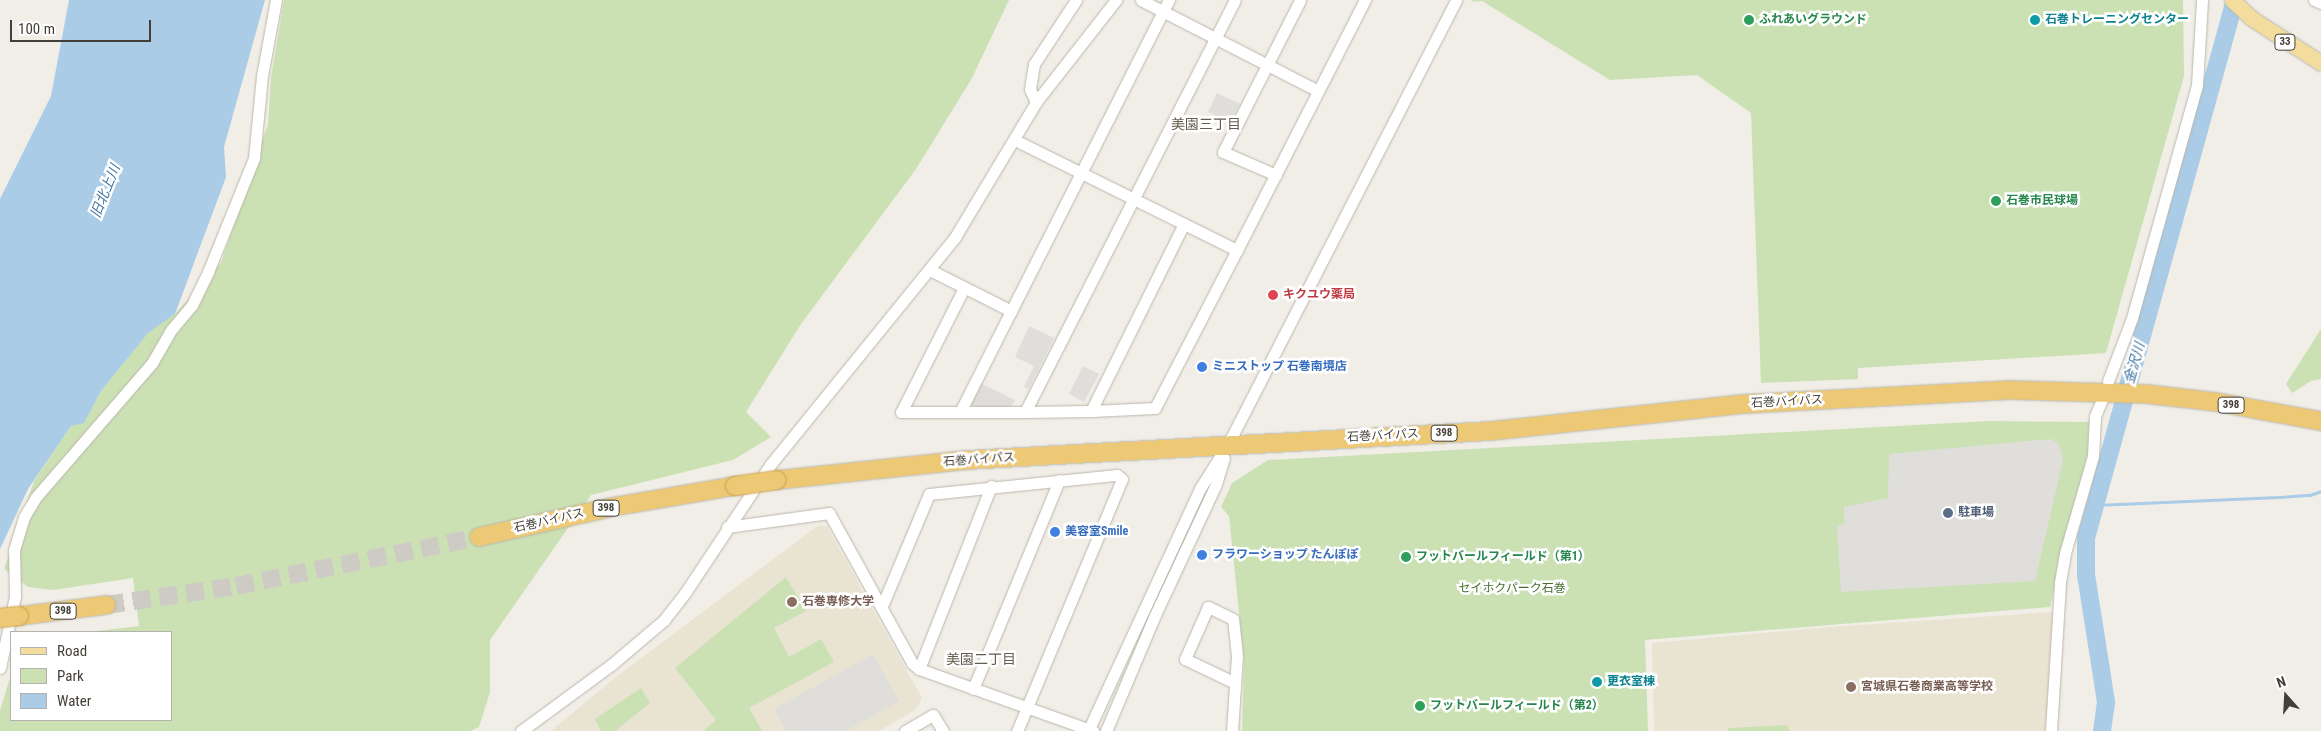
<!DOCTYPE html>
<meta charset="utf-8">
<style>
body{margin:0}
#map{position:relative;width:2321px;height:731px;overflow:hidden;background:#f1eee7;font-family:"Roboto Condensed","Noto Sans JP",sans-serif}
div>[style]{position:absolute}
.education>*{inset:0;background:#e9e3d2}
.green>*{inset:0;background:#cbe1b4}
.parking>*{inset:0;background:#e0dedb}
.water>*{inset:0;background:#aacce7}
.stream>*{height:3px;margin:-1.5px;padding:0 1.5px;transform-origin:1.5px;border-radius:1.5px;background:#aacce7}
.river>*{height:18px;margin:-9px;padding:0 9px;transform-origin:9px;border-radius:9px;background:#aacce7}
.highway-tunnel>*{height:18px;margin-top:-9px;transform-origin:0;background:repeating-linear-gradient(90deg,#cecbc4 0 18px,transparent 0 27px)}
.roads{filter:drop-shadow(0 0 1px #bbb6aa) drop-shadow(0 0 1px #bbb6aa)}
.minor>*{height:11px;margin:-5.5px;padding:0 5.5px;transform-origin:5.5px;border-radius:5.5px;background:#fff}
.major>*{height:15px;margin:-7.5px;padding:0 7.5px;transform-origin:7.5px;border-radius:7.5px;background:#f2dd9f}
.highway>*{height:18px;margin:-9px;padding:0 9px;transform-origin:9px;border-radius:9px;background:#edc976}
.bridges{filter:drop-shadow(0 0 1px #ca9e48) drop-shadow(0 0 1px #ca9e48)}
.highway-bridge>*{height:18px;margin:-9px;padding:0 9px;transform-origin:9px;border-radius:9px;background:#edc976}
.dots>*{width:14px;height:14px;translate:-50% -50%;box-sizing:border-box;border:2px solid #fff;border-radius:50%}
span{translate:-50% -50%;white-space:nowrap;text-align:center;line-height:1.15;-webkit-text-stroke:5px #fff;paint-order:stroke}
.shield-label span{padding:1px 4px;background:#fff;border:1px solid;border-radius:4px;-webkit-text-stroke-width:0}
.shield-label{font-size:11px;color:#433f37;font-weight:700}
.leisure-label{font-size:12px;color:#27864d;font-weight:700}
.left{translate:0 -50%;text-align:left}
.culture-label{font-size:12px;color:#0d838f;font-weight:700}
.health-label{font-size:12px;color:#be3a42;font-weight:700}
.shop-label{font-size:12px;color:#366cbe;font-weight:700}
.street-label{font-size:12px;color:#433f37}
.service-label{font-size:12px;color:#4e5e75;font-weight:700}
.park-label{font-size:12px;color:#466e31}
.education-label{font-size:12px;color:#785e54;font-weight:700}
.neighbourhood-label{font-size:14px;color:#655d4f}
.water-label{font-size:14px;color:#3d74a2;font-style:italic}
.legend{position:absolute;left:10px;top:631px;width:162px;height:90px;box-sizing:border-box;background:#fff;border:1px solid #b4b2af;margin:0;padding:6px 9px;list-style:none;font-size:15px;color:#433f37}
.legend li{display:flex;align-items:center;gap:10px;height:25px}
.legend b{width:25px;border:1px solid #b4b2af}
.north{position:absolute;left:2261px;top:671px;width:50px;height:50px;-webkit-text-stroke:4px #fff;paint-order:stroke;rotate:341deg;font-size:14px;font-weight:700;line-height:20px;text-align:center;color:#433f37}
.north::after{content:'';display:block;margin:auto;width:18px;height:22px;background:#433f37;clip-path:polygon(50% 0,100% 100%,50% 72%,0 100%)}
.scale{position:absolute;left:10px;top:20px;width:141px;height:22px;box-sizing:border-box;border:2px solid #433f37;border-top:0;padding-left:6px;font-size:15px;line-height:18px;white-space:nowrap;color:#433f37;-webkit-text-stroke:4px #fff;paint-order:stroke}
</style>
<div id="map">
<div class="education">
<div style="clip-path:polygon(819px 525px,827px 527px,922px 698px,915px 710px,879px 731px,551px 731px,616px 677px)"></div>
<div style="clip-path:polygon(2053px 612px,2047px 731px,1654px 731px,1652px 643px,1830px 627px)"></div>
</div>
<div class="green">
<div style="clip-path:polygon(284px 0,1009px 0,971px 80px,916px 169px,801px 324px,746px 412px,771px 437px,733px 460px,591px 495px,490px 640px,490px 692px,479px 727px,471px 731px,0 731px,0 711px,11px 674px,11px 720px,171px 720px,171px 632px,88px 632px,139px 626px,133px 578px,53px 590px,28px 587px,4px 569px,34px 481px,71px 426px,84px 422px,101px 391px,148px 332px,175px 314px,221px 263px,268px 124px,271px 78px)"></div>
<div style="clip-path:polygon(1473px 0,2183px 0,2184px 76px,2106px 353px,1858px 368px,1858px 379px,1761px 383px,1751px 113px,1697px 75px,1610px 80px,1482px 1px,1471px 2px)"></div>
<div style="clip-path:polygon(2321px 329px,2321px 379px,2311px 381px,2292px 393px,2286px 384px)"></div>
<div style="clip-path:polygon(1989px 421px,2089px 422px,2088px 453px,2050px 607px,1645px 640px,1648px 731px,1242px 731px,1244px 661px,1229px 516px,1221px 507px,1232px 483px,1268px 460px)"></div>
<div style="clip-path:polygon(786px 577px,806px 611px,774px 628px,789px 657px,821px 639px,834px 662px,749px 708px,762px 731px,703px 731px,716px 720px,675px 668px)"></div>
<div style="clip-path:polygon(641px 688px,650px 703px,615px 731px,601px 731px,595px 719px)"></div>
<div style="clip-path:polygon(1788px 725px,1789px 731px,1728px 731px,1728px 728px)"></div>
</div>
<div class="parking">
<div style="clip-path:polygon(1217px 93px,1240px 104px,1230px 123px,1208px 112px)"></div>
<div style="clip-path:polygon(1029px 326px,1054px 338px,1029px 389px,1024px 387px,1034px 366px,1015px 357px)"></div>
<div style="clip-path:polygon(1083px 366px,1099px 374px,1084px 402px,1069px 394px)"></div>
<div style="clip-path:polygon(978px 382px,1015px 400px,1011px 407px,976px 407px,968px 403px)"></div>
<div style="clip-path:polygon(2051px 439px,2059px 444px,2063px 460px,2035px 581px,1841px 592px,1837px 526px,1844px 524px,1844px 507px,1888px 498px,1889px 454px)"></div>
<div style="clip-path:polygon(873px 654px,899px 701px,846px 731px,786px 731px,774px 709px)"></div>
</div>
<div class="water">
<div style="clip-path:polygon(69px 0,265px 0,224px 147px,226px 177px,175px 314px,148px 333px,101px 391px,84px 423px,71px 426px,28px 489px,0 549px,0 199px,51px 96px)"></div>
</div>
<div class="stream">
<div style="left:2096px;top:505px;width:183px;rotate:-2.5deg"></div>
<div style="left:2279px;top:497px;width:31px;rotate:-4deg"></div>
<div style="left:2310px;top:495px;width:12px;rotate:-20deg"></div>
</div>
<div class="river">
<div style="left:2102px;top:731px;width:29px;rotate:-82deg"></div>
<div style="left:2106px;top:702px;width:129px;rotate:-98.9deg"></div>
<div style="left:2086px;top:575px;width:37px;rotate:-90deg"></div>
<div style="left:2086px;top:538px;width:558px;rotate:-74.52deg"></div>
</div>
<div class="highway-tunnel">
<div style="left:106px;top:605px;width:131px;rotate:-8.3deg"></div>
<div style="left:236px;top:586px;width:248px;rotate:-11.4deg"></div>
</div>
<div class="roads">
<div class="minor">
<div style="left:1141px;top:0;width:199px;rotate:27.2deg"></div>
<div style="left:2314px;top:0;width:8px;rotate:23deg"></div>
<div style="left:1036px;top:102px;width:14px;rotate:-115deg"></div>
<div style="left:1030px;top:89px;width:25px;rotate:-81deg"></div>
<div style="left:1034px;top:64px;width:77px;rotate:-56.7deg"></div>
<div style="left:1015px;top:140px;width:248px;rotate:26.4deg"></div>
<div style="left:1237px;top:250px;width:281px;rotate:-62.9deg"></div>
<div style="left:1276px;top:175px;width:58px;rotate:-156.5deg"></div>
<div style="left:1223px;top:152px;width:170px;rotate:-63.1deg"></div>
<div style="left:930px;top:270px;width:91px;rotate:26.8deg"></div>
<div style="left:1011px;top:311px;width:349px;rotate:-63.1deg"></div>
<div style="left:964px;top:288px;width:139px;rotate:116.9deg"></div>
<div style="left:901px;top:412px;width:124px"></div>
<div style="left:1025px;top:412px;width:462px;rotate:-63deg"></div>
<div style="left:2108px;top:381px;width:67px;rotate:-69.1deg"></div>
<div style="left:2132px;top:318px;width:242px;rotate:-74.4deg"></div>
<div style="left:2197px;top:85px;width:85px;rotate:-86.6deg"></div>
<div style="left:1091px;top:411px;width:64px;rotate:-2.7deg"></div>
<div style="left:1155px;top:408px;width:178px;rotate:-62.6deg"></div>
<div style="left:960px;top:412px;width:113px;rotate:-63.2deg"></div>
<div style="left:1025px;top:412px;width:66px;rotate:-0.9deg"></div>
<div style="left:1091px;top:411px;width:209px;rotate:-63.6deg"></div>
<div style="left:727px;top:527px;width:103px;rotate:-7.8deg"></div>
<div style="left:829px;top:513px;width:171px;rotate:61deg"></div>
<div style="left:912px;top:663px;width:9px;rotate:41deg"></div>
<div style="left:919px;top:669px;width:185px;rotate:19.6deg"></div>
<div style="left:882px;top:606px;width:121px;rotate:-67.2deg"></div>
<div style="left:929px;top:494px;width:189px;rotate:-5.8deg"></div>
<div style="left:1117px;top:475px;width:6px;rotate:39deg"></div>
<div style="left:1122px;top:479px;width:273px;rotate:112.6deg"></div>
<div style="left:0;top:668px;width:74px;rotate:-78.2deg"></div>
<div style="left:15px;top:596px;width:46px;rotate:-91.2deg"></div>
<div style="left:14px;top:550px;width:34px;rotate:-73deg"></div>
<div style="left:24px;top:517px;width:23px;rotate:-59deg"></div>
<div style="left:36px;top:497px;width:177px;rotate:-49.1deg"></div>
<div style="left:152px;top:363px;width:38px;rotate:-60deg"></div>
<div style="left:171px;top:330px;width:33px;rotate:-50deg"></div>
<div style="left:192px;top:305px;width:37px;rotate:-64deg"></div>
<div style="left:208px;top:272px;width:123px;rotate:-68deg"></div>
<div style="left:254px;top:158px;width:82px;rotate:-84.4deg"></div>
<div style="left:262px;top:76px;width:77px;rotate:-79.6deg"></div>
<div style="left:919px;top:669px;width:197px;rotate:-68.5deg"></div>
<div style="left:973px;top:689px;width:226px;rotate:-67.6deg"></div>
<div style="left:521px;top:731px;width:112px;rotate:-36.3deg"></div>
<div style="left:611px;top:665px;width:70px;rotate:-40.3deg"></div>
<div style="left:664px;top:620px;width:34px;rotate:-52deg"></div>
<div style="left:685px;top:593px;width:154px;rotate:-56.4deg"></div>
<div style="left:770px;top:465px;width:294px;rotate:-50.9deg"></div>
<div style="left:955px;top:237px;width:157px;rotate:-59deg"></div>
<div style="left:1036px;top:102px;width:130px;rotate:-51.9deg"></div>
<div style="left:905px;top:731px;width:32px;rotate:-30deg"></div>
<div style="left:933px;top:715px;width:19px;rotate:58deg"></div>
<div style="left:1088px;top:731px;width:269px;rotate:-65.2deg"></div>
<div style="left:1201px;top:487px;width:51px;rotate:-57.9deg"></div>
<div style="left:1228px;top:444px;width:499px;rotate:-62.8deg"></div>
<div style="left:1106px;top:731px;width:126px;rotate:-67.1deg"></div>
<div style="left:1155px;top:615px;width:145px;rotate:-65deg"></div>
<div style="left:1216px;top:484px;width:27px;rotate:-73deg"></div>
<div style="left:1232px;top:731px;width:75px;rotate:-86.2deg"></div>
<div style="left:1237px;top:656px;width:37px;rotate:-96deg"></div>
<div style="left:1233px;top:619px;width:28px;rotate:-154deg"></div>
<div style="left:1208px;top:607px;width:57px;rotate:113.9deg"></div>
<div style="left:1185px;top:659px;width:55px;rotate:25.6deg"></div>
<div style="left:2051px;top:731px;width:149px;rotate:-86.5deg"></div>
<div style="left:2060px;top:582px;width:29px;rotate:-80deg"></div>
<div style="left:2065px;top:553px;width:101px;rotate:-73.9deg"></div>
<div style="left:2093px;top:456px;width:40px;rotate:-87.1deg"></div>
<div style="left:2095px;top:416px;width:26px;rotate:-67deg"></div>
</div>
<div class="major">
<div style="left:2232px;top:0;width:26px;rotate:43deg"></div>
<div style="left:2251px;top:18px;width:83px;rotate:32.7deg"></div>
</div>
<div class="highway">
<div style="left:777px;top:480px;width:191px;rotate:-6deg"></div>
<div style="left:967px;top:460px;width:524px;rotate:-3.17deg"></div>
<div style="left:1490px;top:431px;width:255px;rotate:-6.1deg"></div>
<div style="left:1744px;top:404px;width:263px;rotate:-3deg"></div>
<div style="left:2007px;top:390px;width:139px;rotate:1.6deg"></div>
<div style="left:2146px;top:394px;width:70px;rotate:6.5deg"></div>
<div style="left:2216px;top:402px;width:107px;rotate:10.3deg"></div>
<div style="left:479px;top:537px;width:136px;rotate:-12.7deg"></div>
<div style="left:612px;top:507px;width:125px;rotate:-9.7deg"></div>
<div style="left:19px;top:616px;width:88px;rotate:-7.2deg"></div>
</div>
</div>
<div class="bridges">
<div class="highway-bridge">
<div style="left:735px;top:486px;width:42px;rotate:-8.1deg"></div>
<div style="left:0;top:618px;width:19px;rotate:-6deg"></div>
</div>
</div>
<div class="dots">
<div style="left:1749px;top:20px;background:#2e9e5b"></div>
<div style="left:2035px;top:20px;background:#0f9aa8"></div>
<div style="left:1996px;top:201px;background:#2e9e5b"></div>
<div style="left:1273px;top:295px;background:#e0444e"></div>
<div style="left:1202px;top:367px;background:#3f7fe0"></div>
<div style="left:1948px;top:513px;background:#5c6f8a"></div>
<div style="left:1055px;top:532px;background:#3f7fe0"></div>
<div style="left:1202px;top:555px;background:#3f7fe0"></div>
<div style="left:1406px;top:557px;background:#2e9e5b"></div>
<div style="left:792px;top:602px;background:#8d6e63"></div>
<div style="left:1597px;top:682px;background:#0f9aa8"></div>
<div style="left:1851px;top:687px;background:#8d6e63"></div>
<div style="left:1420px;top:706px;background:#2e9e5b"></div>
</div>
<div class="shield-label">
<span style="left:2285px;top:42px">33</span>
<span style="left:2231px;top:405px">398</span>
<span style="left:1444px;top:433px">398</span>
<span style="left:606px;top:508px">398</span>
<span style="left:63px;top:611px">398</span>
</div>
<div class="leisure-label">
<span class="left" style="left:1759px;top:20px">ふれあいグラウンド</span>
<span class="left" style="left:2006px;top:201px">石巻市民球場</span>
<span class="left" style="left:1416px;top:557px">フットバールフィールド（第1）</span>
<span class="left" style="left:1430px;top:706px">フットバールフィールド（第2）</span>
</div>
<div class="culture-label">
<span class="left" style="left:2045px;top:20px">石巻トレーニングセンター</span>
<span class="left" style="left:1607px;top:682px">更衣室棟</span>
</div>
<div class="health-label">
<span class="left" style="left:1283px;top:295px">キクユウ薬局</span>
</div>
<div class="shop-label">
<span class="left" style="left:1212px;top:367px">ミニストップ 石巻南境店</span>
<span class="left" style="left:1065px;top:532px">美容室Smile</span>
<span class="left" style="left:1212px;top:555px">フラワーショップ たんぽぽ</span>
</div>
<div class="street-label">
<span style="left:1787px;top:402px;rotate:-3deg">石巻バイパス</span>
<span style="left:1383px;top:436px;rotate:-3deg">石巻バイパス</span>
<span style="left:979px;top:460px;rotate:-4deg">石巻バイパス</span>
<span style="left:549px;top:521px;rotate:-13deg">石巻バイパス</span>
</div>
<div class="service-label">
<span class="left" style="left:1958px;top:513px">駐車場</span>
</div>
<div class="park-label">
<span style="left:1512px;top:589px">セイホクパーク石巻</span>
</div>
<div class="education-label">
<span class="left" style="left:802px;top:602px">石巻専修大学</span>
<span class="left" style="left:1861px;top:687px">宮城県石巻商業高等学校</span>
</div>
<div class="neighbourhood-label">
<span style="left:1206px;top:124px">美園三丁目</span>
<span style="left:981px;top:659px">美園二丁目</span>
</div>
<div class="water-label">
<span style="left:105px;top:191px;rotate:-68deg">旧北上川</span>
<span style="left:2134px;top:363px;rotate:-74deg">金沢川</span>
</div>
<ul class="legend">
<li><b style="height:6px;background:#f2dd9f"></b>Road</li>
<li><b style="height:14px;background:#cbe1b4"></b>Park</li>
<li><b style="height:14px;background:#aacce7"></b>Water</li>
</ul>
<div class="north">N</div>
<div class="scale">100 m</div>
</div>
